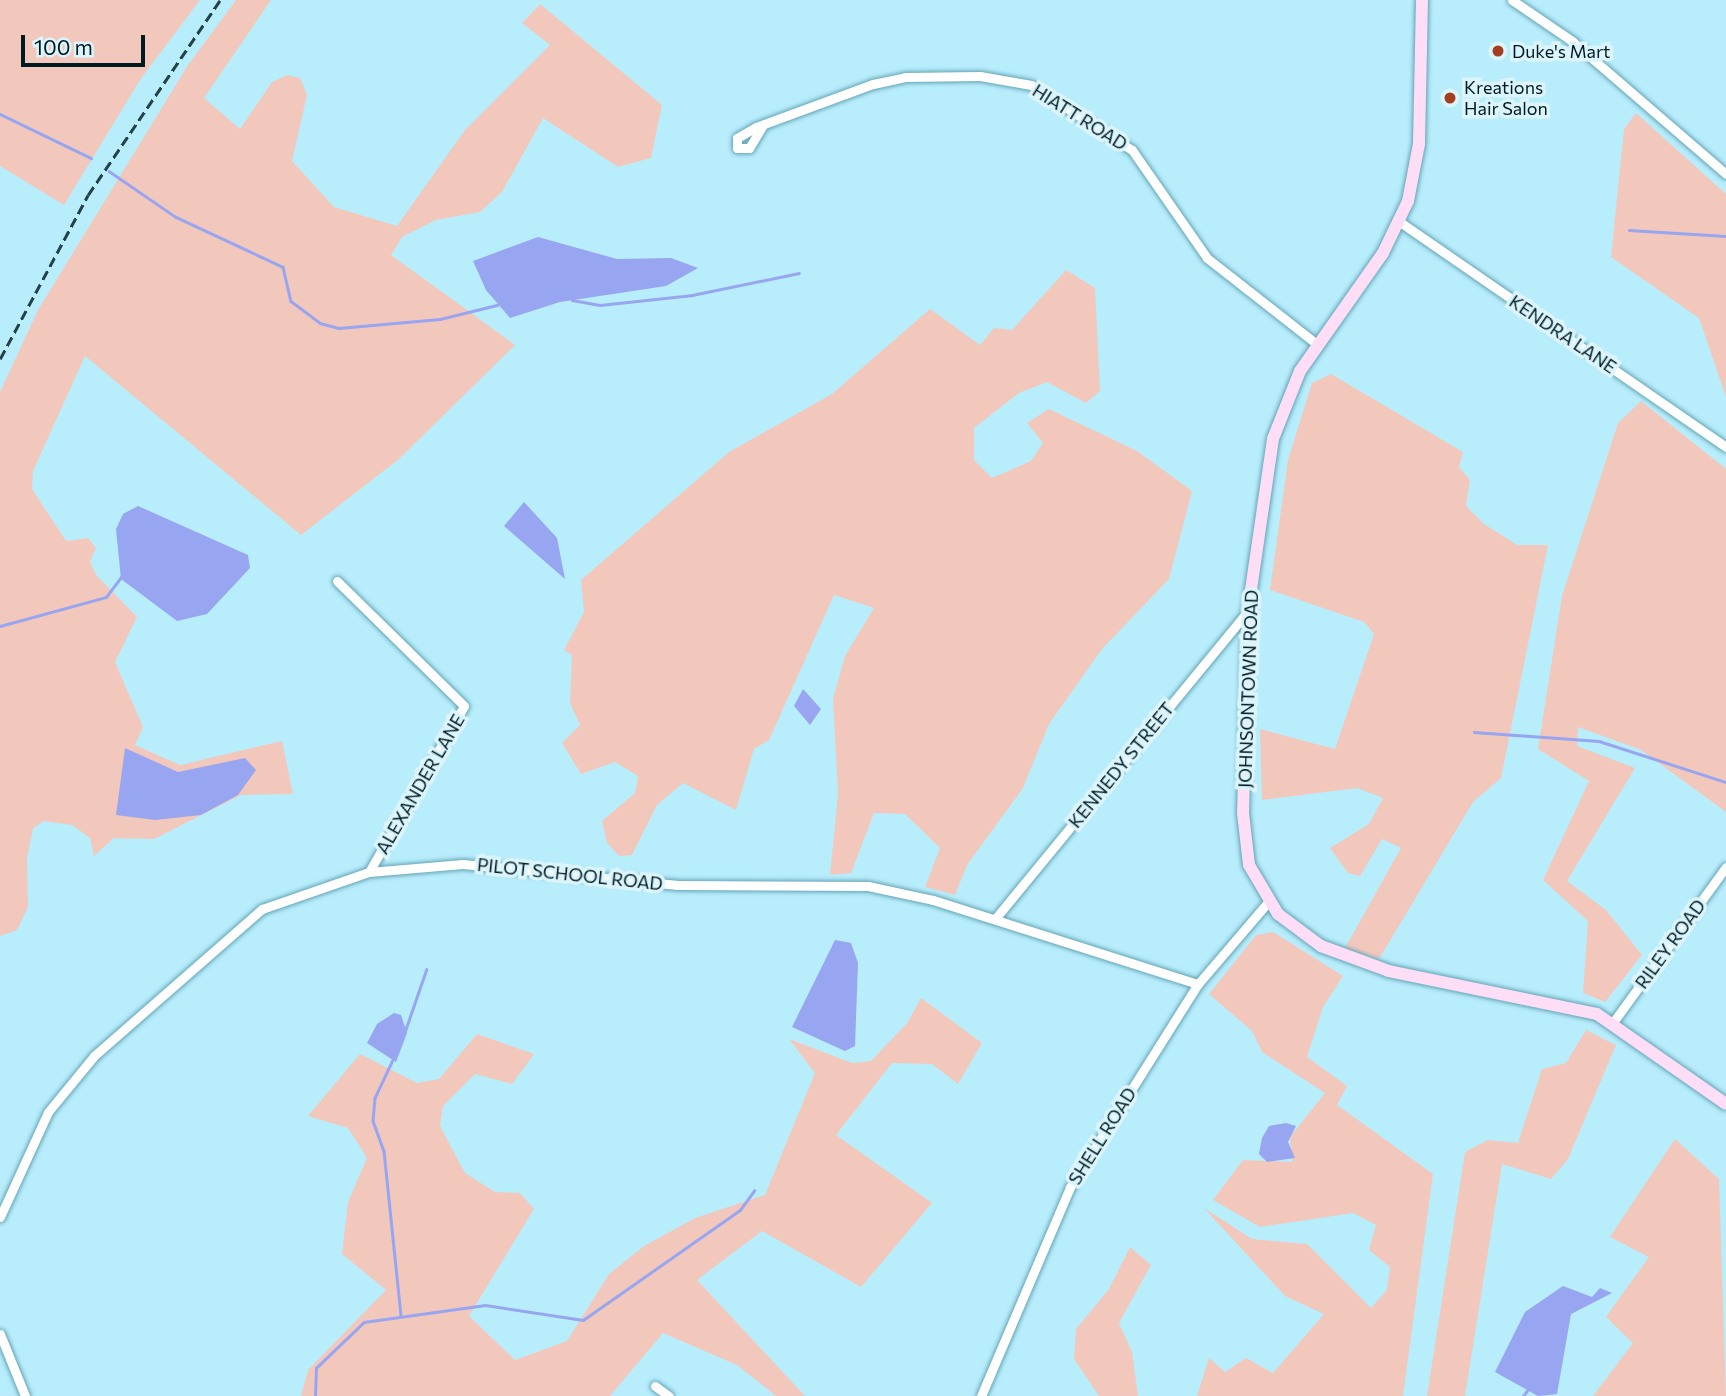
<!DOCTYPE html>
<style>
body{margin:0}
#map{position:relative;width:1726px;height:1396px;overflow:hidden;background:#b8edfc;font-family:Commissioner,sans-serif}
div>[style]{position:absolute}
.green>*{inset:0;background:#f3c8bc}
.water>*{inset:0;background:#98a5f0}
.stream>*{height:2.5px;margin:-1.25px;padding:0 1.25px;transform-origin:1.25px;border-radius:1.25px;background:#98a5f0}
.roads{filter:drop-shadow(0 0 2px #64a5b6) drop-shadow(0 0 2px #64a5b6)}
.street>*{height:9px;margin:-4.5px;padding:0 4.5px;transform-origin:4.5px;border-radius:4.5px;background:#fff}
.secondary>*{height:12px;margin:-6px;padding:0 6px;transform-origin:6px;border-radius:6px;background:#fedef7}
.rail>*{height:2.5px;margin-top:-1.25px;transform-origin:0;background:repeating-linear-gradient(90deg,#224149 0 10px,transparent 0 15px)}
.dots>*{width:19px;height:19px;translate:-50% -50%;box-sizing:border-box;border:4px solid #dcf5fd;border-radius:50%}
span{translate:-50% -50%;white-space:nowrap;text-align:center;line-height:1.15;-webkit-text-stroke:7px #dcf5fd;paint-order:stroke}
.poi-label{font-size:18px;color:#011b22}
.left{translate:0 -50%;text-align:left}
.street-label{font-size:18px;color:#011b22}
.scale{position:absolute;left:21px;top:35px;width:124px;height:32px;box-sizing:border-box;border:4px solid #011b22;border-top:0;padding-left:9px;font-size:21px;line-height:24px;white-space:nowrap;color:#011b22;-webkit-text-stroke:5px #dcf5fd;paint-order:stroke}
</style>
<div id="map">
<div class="green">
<div style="clip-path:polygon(0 0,200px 0,140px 80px,64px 205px,0 166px)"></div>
<div style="clip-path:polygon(236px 0,271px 0,204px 98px,240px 129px,272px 82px,287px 75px,300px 78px,307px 95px,292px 161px,334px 207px,397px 226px,465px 130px,550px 45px,522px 23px,540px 4px,662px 105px,651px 158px,618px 167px,543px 118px,502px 192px,480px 212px,436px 220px,402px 237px,391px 255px,515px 345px,399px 459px,301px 535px,85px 356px,33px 471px,32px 489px,66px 541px,88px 538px,96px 548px,90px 562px,97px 576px,137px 617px,115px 662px,143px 727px,135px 745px,180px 765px,282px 741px,293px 794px,241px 795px,154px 839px,114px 838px,94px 856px,90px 838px,72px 825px,43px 821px,33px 829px,27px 858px,28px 907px,17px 930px,0 936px,0 392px,38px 310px,188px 65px)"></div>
<div style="clip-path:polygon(1636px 113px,1726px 194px,1726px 397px,1699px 318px,1611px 257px,1624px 129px)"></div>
<div style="clip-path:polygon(1066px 270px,1095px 288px,1100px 391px,1086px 403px,1047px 382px,1019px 393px,974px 428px,974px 460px,992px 478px,1031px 461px,1043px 443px,1027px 423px,1049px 409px,1137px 451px,1192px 491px,1169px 579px,1102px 649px,1049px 724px,1023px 788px,967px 865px,955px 895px,925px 887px,940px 848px,905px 814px,874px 813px,851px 873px,830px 875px,838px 794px,833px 699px,845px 656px,874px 608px,834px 595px,769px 740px,754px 749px,736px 810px,683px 783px,657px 805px,632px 855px,619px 856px,607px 843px,602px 821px,635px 793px,638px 776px,615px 762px,581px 774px,562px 743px,580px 725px,570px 703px,572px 655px,564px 650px,584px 612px,581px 580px,729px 452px,832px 394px,930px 309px,980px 345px,994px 328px,1012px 330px)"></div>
<div style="clip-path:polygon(1331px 374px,1463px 452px,1459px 467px,1470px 480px,1466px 506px,1484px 524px,1517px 545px,1548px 545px,1501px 778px,1473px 802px,1379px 959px,1345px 948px,1401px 848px,1382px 839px,1360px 876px,1348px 873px,1330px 848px,1369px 824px,1383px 798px,1357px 788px,1262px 800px,1260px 729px,1335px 749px,1374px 634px,1364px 622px,1270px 590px,1288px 460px,1312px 383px)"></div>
<div style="clip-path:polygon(1641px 401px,1726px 469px,1726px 812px,1641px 750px,1578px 727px,1577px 746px,1635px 768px,1567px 881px,1606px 910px,1642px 955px,1605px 1002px,1583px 993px,1588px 921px,1543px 880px,1589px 781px,1538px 749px,1562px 596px,1618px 423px)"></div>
<div style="clip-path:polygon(1273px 932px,1343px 976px,1323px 1007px,1307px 1057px,1347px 1086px,1337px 1105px,1433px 1174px,1403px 1396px,1197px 1396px,1209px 1358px,1225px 1372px,1246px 1358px,1273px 1373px,1324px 1314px,1285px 1296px,1204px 1208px,1252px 1239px,1307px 1244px,1371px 1308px,1387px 1290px,1390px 1267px,1369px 1250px,1376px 1225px,1353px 1213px,1260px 1227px,1213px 1200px,1243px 1160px,1292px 1162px,1290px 1137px,1325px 1093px,1262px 1052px,1252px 1031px,1209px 994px,1256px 935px)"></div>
<div style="clip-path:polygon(921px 998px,982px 1043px,958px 1084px,932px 1064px,892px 1063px,836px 1135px,932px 1203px,861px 1287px,762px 1231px,697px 1280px,805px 1396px,776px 1396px,737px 1365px,663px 1333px,610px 1396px,301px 1396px,308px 1370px,386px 1290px,342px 1254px,348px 1202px,367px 1158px,348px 1128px,308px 1116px,360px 1054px,417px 1083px,439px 1079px,477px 1034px,534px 1054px,512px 1084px,475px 1074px,443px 1106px,440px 1126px,465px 1173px,495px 1192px,520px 1193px,534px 1209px,469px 1316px,515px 1360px,567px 1341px,609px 1274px,644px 1246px,695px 1218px,765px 1195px,815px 1073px,789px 1039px,852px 1063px,871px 1061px,908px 1022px)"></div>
<div style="clip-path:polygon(1586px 1030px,1616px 1045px,1568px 1159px,1551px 1179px,1502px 1164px,1465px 1396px,1427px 1396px,1465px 1152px,1488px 1140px,1518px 1143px,1542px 1069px,1566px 1063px)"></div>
<div style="clip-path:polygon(1675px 1139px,1719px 1179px,1726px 1396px,1593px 1396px,1633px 1343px,1606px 1317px,1649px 1257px,1610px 1237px)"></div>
<div style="clip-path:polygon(1130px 1247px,1151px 1265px,1119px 1323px,1132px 1352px,1138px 1396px,1099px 1396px,1074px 1359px,1076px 1329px,1109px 1289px)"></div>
</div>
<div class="water">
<div style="clip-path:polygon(538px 237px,617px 259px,671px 258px,698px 268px,666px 286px,560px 302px,510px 318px,486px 290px,473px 261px)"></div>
<div style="clip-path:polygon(524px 502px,557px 538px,565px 579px,504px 526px)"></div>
<div style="clip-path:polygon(138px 506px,248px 555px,250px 568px,207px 614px,177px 621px,121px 579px,116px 529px,123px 514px)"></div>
<div style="clip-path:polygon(803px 689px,821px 709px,810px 725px,794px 706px)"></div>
<div style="clip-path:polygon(125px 748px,178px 772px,245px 758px,256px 770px,238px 795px,201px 815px,155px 820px,116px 815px)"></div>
<div style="clip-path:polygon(835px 940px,851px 943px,858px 963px,855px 1046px,845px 1051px,792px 1027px)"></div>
<div style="clip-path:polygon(394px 1013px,401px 1015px,407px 1033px,396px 1062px,367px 1043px,377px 1024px)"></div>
<div style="clip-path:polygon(1286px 1123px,1296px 1126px,1288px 1142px,1295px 1158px,1267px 1162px,1259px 1154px,1262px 1138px,1269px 1126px)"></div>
<div style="clip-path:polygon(1563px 1286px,1592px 1297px,1600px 1288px,1612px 1293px,1571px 1314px,1557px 1394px,1538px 1396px,1495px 1372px,1525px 1312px)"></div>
</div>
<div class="stream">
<div style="left:0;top:114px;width:101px;rotate:25.8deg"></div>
<div style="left:109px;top:171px;width:81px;rotate:34.5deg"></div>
<div style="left:176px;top:217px;width:118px;rotate:25deg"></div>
<div style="left:283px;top:267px;width:35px;rotate:77deg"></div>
<div style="left:291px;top:301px;width:36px;rotate:37deg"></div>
<div style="left:320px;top:323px;width:20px;rotate:15deg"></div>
<div style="left:339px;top:328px;width:101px;rotate:-5.1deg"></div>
<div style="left:440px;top:319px;width:59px;rotate:-13.8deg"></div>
<div style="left:1629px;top:230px;width:97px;rotate:3.5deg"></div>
<div style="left:572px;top:300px;width:28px;rotate:10deg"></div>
<div style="left:600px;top:305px;width:93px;rotate:-6.2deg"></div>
<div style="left:692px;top:295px;width:109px;rotate:-11.6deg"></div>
<div style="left:0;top:626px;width:110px;rotate:-15.3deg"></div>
<div style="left:106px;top:597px;width:26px;rotate:-53deg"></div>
<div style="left:1474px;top:732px;width:125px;rotate:4.1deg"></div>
<div style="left:1599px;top:741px;width:133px;rotate:17.9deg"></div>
<div style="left:405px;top:1031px;width:65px;rotate:-71deg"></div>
<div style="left:393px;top:1060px;width:42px;rotate:115.3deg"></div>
<div style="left:375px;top:1098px;width:23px;rotate:95deg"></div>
<div style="left:373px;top:1121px;width:32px;rotate:70deg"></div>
<div style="left:384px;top:1151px;width:165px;rotate:84.1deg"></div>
<div style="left:315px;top:1396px;width:28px;rotate:-88deg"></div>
<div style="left:316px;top:1368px;width:66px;rotate:-43.8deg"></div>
<div style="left:364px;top:1322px;width:122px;rotate:-8deg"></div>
<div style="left:485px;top:1305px;width:99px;rotate:8.7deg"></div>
<div style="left:583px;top:1320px;width:192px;rotate:-35deg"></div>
<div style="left:740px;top:1210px;width:24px;rotate:-54deg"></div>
<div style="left:1523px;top:1396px;width:10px;rotate:-53deg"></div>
</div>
<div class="roads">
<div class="street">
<div style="left:1512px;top:0;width:73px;rotate:34.3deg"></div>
<div style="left:1572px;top:41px;width:203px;rotate:40.8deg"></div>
<div style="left:763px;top:125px;width:27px;rotate:121deg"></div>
<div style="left:749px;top:148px;width:12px;rotate:180deg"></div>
<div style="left:737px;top:148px;width:10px;rotate:-90deg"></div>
<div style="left:737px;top:138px;width:22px;rotate:-30deg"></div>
<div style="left:756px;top:127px;width:125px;rotate:-20.2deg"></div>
<div style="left:873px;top:84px;width:33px;rotate:-12deg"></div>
<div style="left:905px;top:77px;width:75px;rotate:-0.8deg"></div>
<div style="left:980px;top:76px;width:52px;rotate:10deg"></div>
<div style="left:1031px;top:85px;width:120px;rotate:32.8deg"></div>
<div style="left:1132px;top:150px;width:131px;rotate:55.2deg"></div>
<div style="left:1207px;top:258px;width:141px;rotate:38.1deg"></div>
<div style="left:1400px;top:222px;width:396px;rotate:34.6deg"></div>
<div style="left:337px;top:581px;width:178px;rotate:44.5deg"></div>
<div style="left:464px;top:706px;width:191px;rotate:119.8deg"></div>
<div style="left:995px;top:919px;width:399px;rotate:-50.6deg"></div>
<div style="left:1614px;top:1021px;width:190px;rotate:-54deg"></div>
<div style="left:0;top:1217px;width:115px;rotate:-65.4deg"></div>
<div style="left:48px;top:1112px;width:72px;rotate:-50.6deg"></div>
<div style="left:94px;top:1056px;width:223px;rotate:-41.2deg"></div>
<div style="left:262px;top:909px;width:113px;rotate:-19.1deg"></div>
<div style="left:369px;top:872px;width:94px;rotate:-4.9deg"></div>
<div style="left:463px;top:864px;width:216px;rotate:5.6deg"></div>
<div style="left:678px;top:885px;width:190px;rotate:0.3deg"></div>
<div style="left:868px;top:886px;width:66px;rotate:12.2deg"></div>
<div style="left:933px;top:900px;width:278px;rotate:17.6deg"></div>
<div style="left:0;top:1334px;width:67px;rotate:68deg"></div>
<div style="left:655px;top:1386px;width:17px;rotate:36deg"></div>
<div style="left:981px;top:1396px;width:227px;rotate:-66.9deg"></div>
<div style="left:1070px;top:1187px;width:240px;rotate:-57.8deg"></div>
<div style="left:1198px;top:984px;width:108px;rotate:-49.5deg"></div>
</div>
<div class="secondary">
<div style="left:1422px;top:0;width:144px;rotate:91.2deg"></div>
<div style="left:1419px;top:144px;width:58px;rotate:100.9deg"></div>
<div style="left:1408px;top:201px;width:58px;rotate:115.7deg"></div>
<div style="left:1383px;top:253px;width:144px;rotate:125.1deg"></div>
<div style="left:1300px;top:371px;width:73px;rotate:111.7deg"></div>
<div style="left:1273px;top:439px;width:174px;rotate:98.3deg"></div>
<div style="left:1248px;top:611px;width:202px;rotate:91.4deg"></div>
<div style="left:1243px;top:813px;width:52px;rotate:83.4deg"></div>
<div style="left:1249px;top:865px;width:57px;rotate:59.4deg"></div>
<div style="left:1278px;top:914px;width:54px;rotate:36.7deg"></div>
<div style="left:1321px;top:946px;width:72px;rotate:20.2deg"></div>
<div style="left:1389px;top:971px;width:212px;rotate:11.7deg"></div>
<div style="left:1597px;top:1014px;width:157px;rotate:34.9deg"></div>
</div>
</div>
<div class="rail">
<div style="left:0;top:359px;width:186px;rotate:-61.8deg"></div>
<div style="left:88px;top:195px;width:235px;rotate:-55.9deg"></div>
</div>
<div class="dots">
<div style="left:1498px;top:51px;background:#a53d20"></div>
<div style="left:1450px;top:98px;background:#a53d20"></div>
</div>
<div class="poi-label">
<span class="left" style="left:1512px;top:51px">Duke's Mart</span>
<span class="left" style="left:1464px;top:98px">Kreations<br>Hair Salon</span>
</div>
<div class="street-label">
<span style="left:1080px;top:117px;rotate:32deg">HIATT ROAD</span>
<span style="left:1563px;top:334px;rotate:34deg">KENDRA LANE</span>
<span style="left:1248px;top:689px;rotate:-88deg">JOHNSONTOWN ROAD</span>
<span style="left:1121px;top:765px;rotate:-51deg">KENNEDY STREET</span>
<span style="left:420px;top:784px;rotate:-60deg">ALEXANDER LANE</span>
<span style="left:570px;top:874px;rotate:6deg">PILOT SCHOOL ROAD</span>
<span style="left:1670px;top:944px;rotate:-54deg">RILEY ROAD</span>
<span style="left:1102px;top:1136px;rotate:-58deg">SHELL ROAD</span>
</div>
<div class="scale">100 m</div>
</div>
